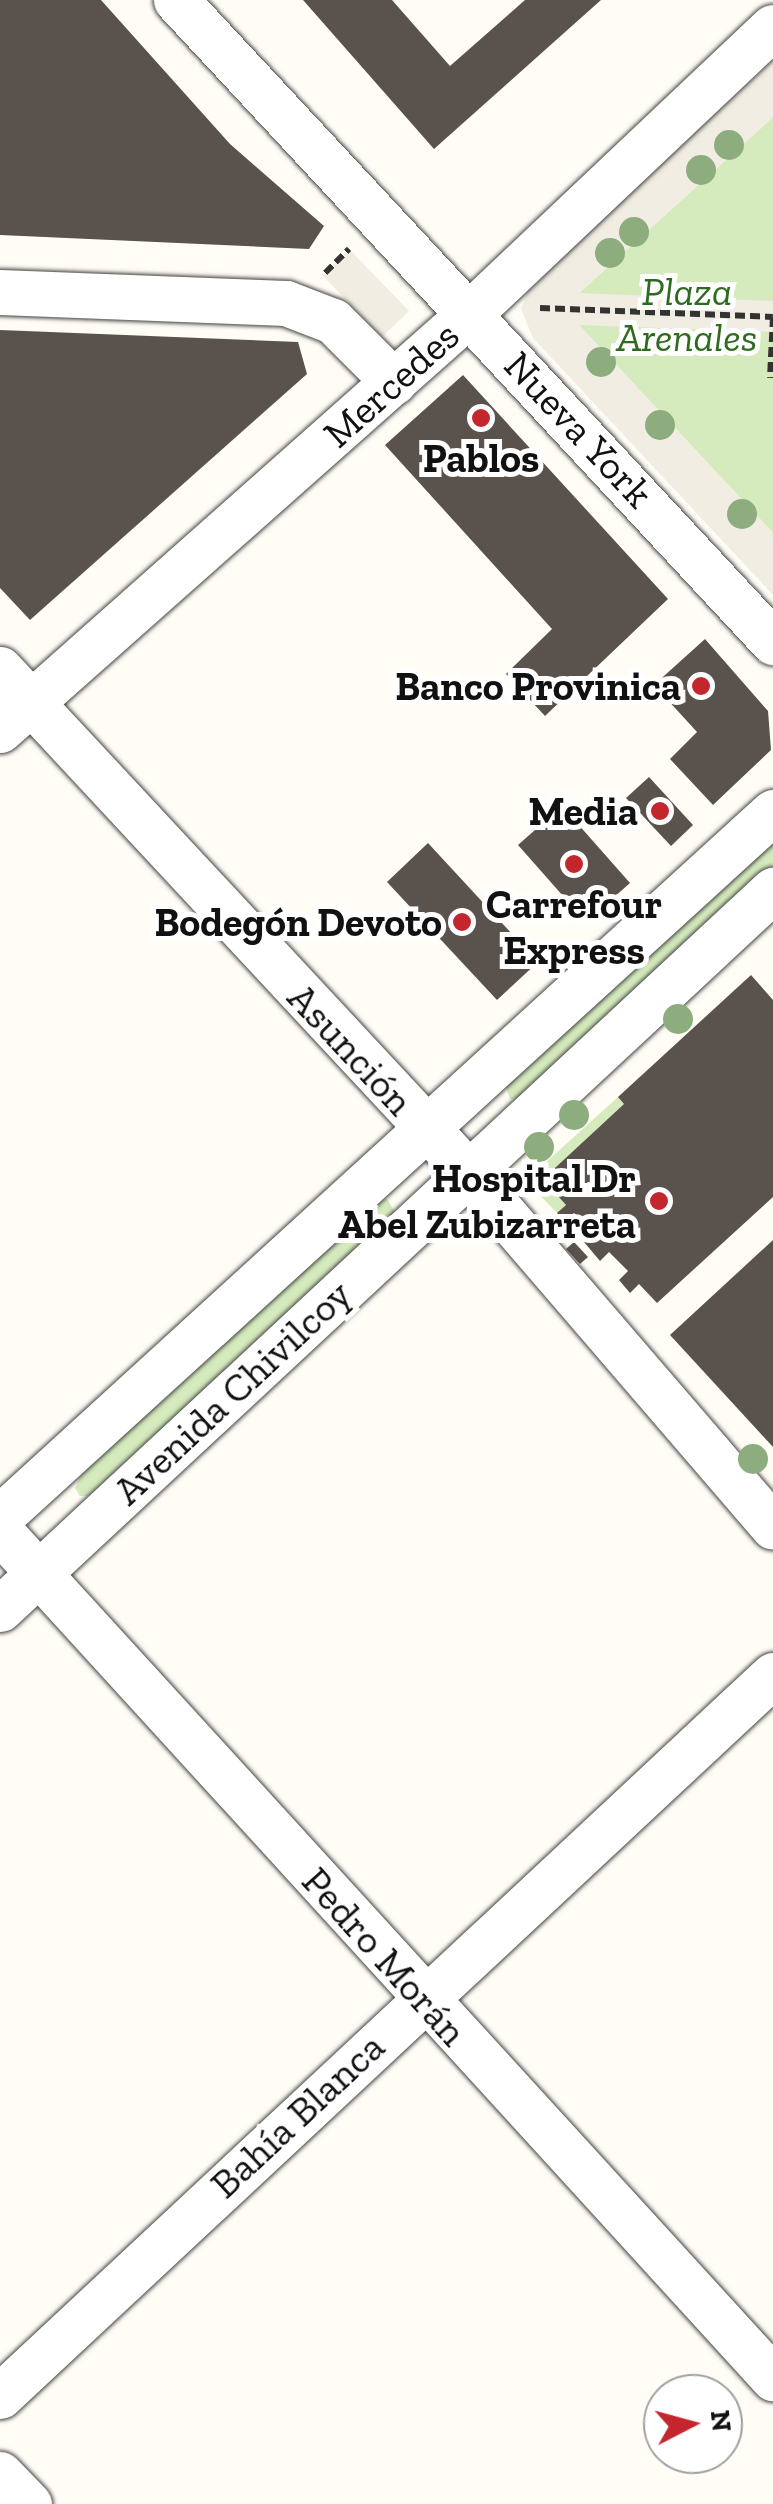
<!DOCTYPE html>
<meta charset="utf-8">
<style>
body{margin:0}
#map{position:relative;width:773px;height:2504px;overflow:hidden;background:#fffdf5;font-family:"Zilla Slab",serif}
div>[style]{position:absolute}
.green>*{inset:0;background:#d5ebbd}
.plaza>*{inset:0;background:#f1ede2}
.building>*{inset:0;background:#5a524d}
.path>*{height:6px;margin-top:-3px;transform-origin:0;background:repeating-linear-gradient(90deg,#333 0 10px,transparent 0 15px)}
.roads{filter:drop-shadow(0 0 2px #444) drop-shadow(0 0 2px #444)}
.minor>*{height:45px;margin:-22.5px;padding:0 22.5px;transform-origin:22.5px;border-radius:22.5px;background:#fff}
.trees>*{width:30px;height:30px;margin:-15px;border-radius:50%;background:#8dad7f}
.dots>*{width:28px;height:28px;translate:-50% -50%;box-sizing:border-box;border:5px solid #fff;border-radius:50%}
span{translate:-50% -50%;white-space:nowrap;text-align:center;line-height:1.15;-webkit-text-stroke:10px #fff;paint-order:stroke}
.park-label{font-size:40px;color:#2f6b1f;font-style:italic}
.street-label{font-size:40px;color:#111}
.poi-label{font-size:40px;color:#111;font-weight:700}
.right{translate:-100% -50%;text-align:right}
.north{position:absolute;left:643px;top:2374px;width:100px;height:100px;box-sizing:border-box;background:#fff;border:2px solid #a0a0a0;border-radius:50%;rotate:84deg;font-size:28px;font-weight:700;line-height:40px;text-align:center;color:#111}
.north::after{content:'';display:block;margin:auto;width:35px;height:45px;background:#c4262e;clip-path:polygon(50% 0,100% 100%,50% 72%,0 100%)}
</style>
<div id="map">
<div class="green">
<div style="clip-path:polygon(773px 117px,773px 533px,578px 324px,578px 294px)"></div>
<div style="clip-path:polygon(773px 834px,773px 866px,523px 1098px,510px 1099px,505px 1084px)"></div>
<div style="clip-path:polygon(618px 1097px,624px 1104px,543px 1179px,566px 1205px,557px 1213px,534px 1189px,533px 1174px)"></div>
<div style="clip-path:polygon(387px 1199px,395px 1212px,89px 1496px,80px 1496px,75px 1488px,82px 1473px,376px 1201px)"></div>
</div>
<div class="plaza">
<div style="clip-path:polygon(773px 61px,773px 117px,579px 293px,773px 301px,773px 332px,579px 325px,773px 533px,773px 595px,533px 338px,521px 309px,532px 280px)"></div>
<div style="clip-path:polygon(349px 249px,409px 311px,382px 337px,322px 275px)"></div>
</div>
<div class="building">
<div style="clip-path:polygon(0 0,101px 0,230px 144px,324px 226px,309px 249px,0 235px)"></div>
<div style="clip-path:polygon(303px 0,392px 0,450px 66px,525px 0,601px 0,434px 149px)"></div>
<div style="clip-path:polygon(0 330px,298px 342px,307px 374px,30px 620px,0 588px)"></div>
<div style="clip-path:polygon(463px 375px,668px 599px,545px 716px,506px 674px,552px 629px,385px 445px)"></div>
<div style="clip-path:polygon(705px 639px,768px 711px,771px 750px,713px 805px,670px 759px,697px 732px,654px 685px)"></div>
<div style="clip-path:polygon(649px 777px,693px 825px,671px 846px,626px 798px)"></div>
<div style="clip-path:polygon(562px 806px,630px 883px,586px 922px,518px 845px)"></div>
<div style="clip-path:polygon(428px 843px,538px 962px,497px 1000px,387px 882px)"></div>
<div style="clip-path:polygon(751px 975px,773px 1000px,773px 1197px,657px 1303px,639px 1284px,630px 1293px,619px 1280px,628px 1271px,609px 1252px,600px 1261px,584px 1242px,593px 1234px,574px 1213px,565px 1222px,557px 1213px,566px 1205px,543px 1179px,624px 1104px,618px 1097px)"></div>
<div style="clip-path:polygon(773px 1240px,773px 1447px,670px 1335px)"></div>
<div style="clip-path:polygon(574px 1242px,588px 1257px,580px 1264px,566px 1249px)"></div>
</div>
<div class="path">
<div style="left:325px;top:273px;width:34px;rotate:-45deg"></div>
<div style="left:540px;top:308px;width:233px;rotate:2.2deg"></div>
<div style="left:773px;top:317px;width:61px;rotate:92.8deg"></div>
</div>
<div class="roads">
<div class="minor">
<div style="left:176px;top:0;width:877px;rotate:47.08deg"></div>
<div style="left:0;top:292px;width:286px;rotate:2.2deg"></div>
<div style="left:286px;top:303px;width:50px;rotate:21deg"></div>
<div style="left:333px;top:321px;width:86px;rotate:45deg"></div>
<div style="left:0;top:669px;width:686px;rotate:47.07deg"></div>
<div style="left:467px;top:1171px;width:469px;rotate:49.3deg"></div>
<div style="left:0;top:730px;width:625px;rotate:-41.57deg"></div>
<div style="left:468px;top:315px;width:419px;rotate:-43.4deg"></div>
<div style="left:0;top:1517px;width:1046px;rotate:-42.37deg"></div>
<div style="left:0;top:1531px;width:1147px;rotate:47.62deg"></div>
<div style="left:0;top:1609px;width:1056px;rotate:-42.93deg"></div>
<div style="left:0;top:2396px;width:1057px;rotate:-43.01deg"></div>
<div style="left:0;top:2474px;width:42px;rotate:46deg"></div>
</div>
</div>
<div class="trees">
<div style="left:729px;top:145px"></div>
<div style="left:701px;top:170px"></div>
<div style="left:634px;top:232px"></div>
<div style="left:610px;top:253px"></div>
<div style="left:601px;top:362px"></div>
<div style="left:660px;top:425px"></div>
<div style="left:742px;top:514px"></div>
<div style="left:678px;top:1019px"></div>
<div style="left:574px;top:1115px"></div>
<div style="left:539px;top:1147px"></div>
<div style="left:753px;top:1459px"></div>
</div>
<div class="dots">
<div style="left:481px;top:418px;background:#c4262e"></div>
<div style="left:701px;top:686px;background:#c4262e"></div>
<div style="left:660px;top:811px;background:#c4262e"></div>
<div style="left:574px;top:864px;background:#c4262e"></div>
<div style="left:462px;top:922px;background:#c4262e"></div>
<div style="left:659px;top:1201px;background:#c4262e"></div>
</div>
<div class="park-label">
<span style="left:687px;top:314px">Plaza<br>Arenales</span>
</div>
<div class="street-label">
<span style="left:391px;top:384px;rotate:-42deg">Mercedes</span>
<span style="left:579px;top:429px;rotate:47deg">Nueva York</span>
<span style="left:351px;top:1049px;rotate:47deg">Asunción</span>
<span style="left:232px;top:1392px;rotate:-43deg">Avenida Chivilcoy</span>
<span style="left:385px;top:1956px;rotate:48deg">Pedro Morán</span>
<span style="left:297px;top:2115px;rotate:-43deg">Bahía Blanca</span>
</div>
<div class="poi-label">
<span style="left:481px;top:458px">Pablos</span>
<span class="right" style="left:681px;top:686px">Banco Provinica</span>
<span class="right" style="left:638px;top:811px">Media</span>
<span style="left:574px;top:927px">Carrefour<br>Express</span>
<span class="right" style="left:442px;top:922px">Bodegón Devoto</span>
<span class="right" style="left:636px;top:1201px">Hospital Dr<br>Abel Zubizarreta</span>
</div>
<div class="north">N</div>
</div>
